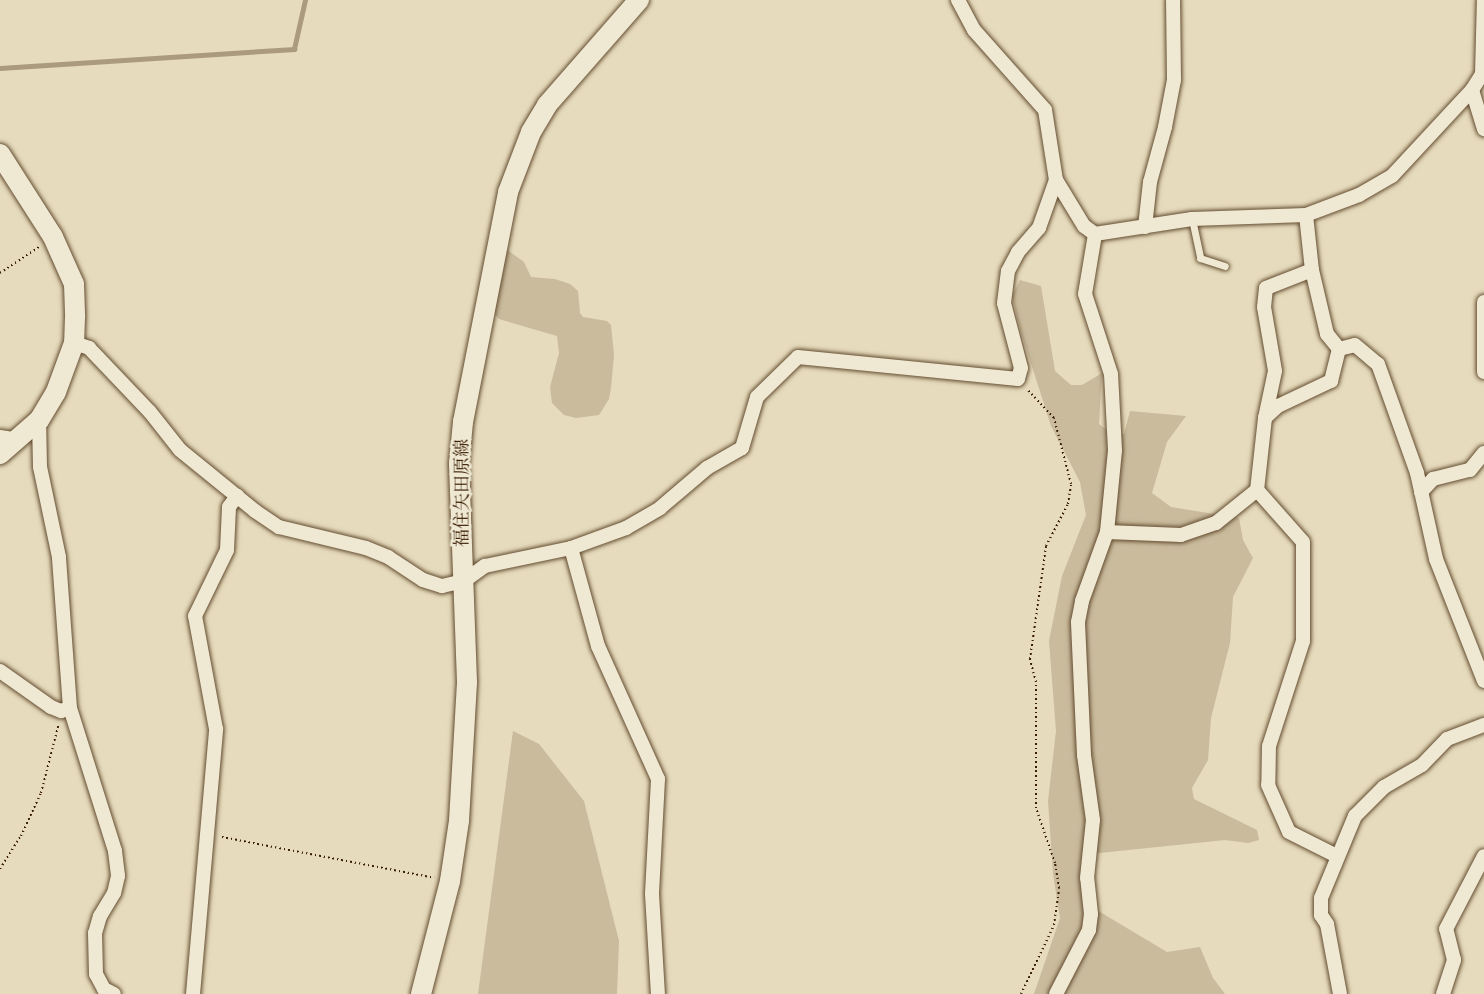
<!DOCTYPE html>
<meta charset="utf-8">
<style>
body{margin:0}
#map{position:relative;width:1484px;height:994px;overflow:hidden;background:#e6dbbc;font-family:"Gentium Book Plus","Noto Serif JP",serif}
div>[style]{position:absolute}
.green>*{inset:0;background:#c9bb9c}
.stream>*{height:4.5px;margin:-2.25px;padding:0 2.25px;transform-origin:2.25px;border-radius:2.25px;background:#ab9a7d}
.path>*{height:2px;margin-top:-1px;transform-origin:0;background:repeating-linear-gradient(90deg,#391c02 0 1.5px,transparent 0 4.5px)}
.roads{filter:drop-shadow(0 0 2px #644c30) drop-shadow(0 0 2px #644c30)}
.lane>*{height:7px;margin:-3.5px;padding:0 3.5px;transform-origin:3.5px;border-radius:3.5px;background:#efe8d3}
.street>*{height:14px;margin:-7px;padding:0 7px;transform-origin:7px;border-radius:7px;background:#efe8d3}
.secondary>*{height:20px;margin:-10px;padding:0 10px;transform-origin:10px;border-radius:10px;background:#efe8d3}
span{translate:-50% -50%;white-space:nowrap;text-align:center;line-height:1.15;-webkit-text-stroke:5px #efe8d3;paint-order:stroke}
.street-label{font-size:18px;color:#391c02}
</style>
<div id="map">
<div class="green">
<div style="clip-path:polygon(506px 249px,524px 262px,531px 277px,555px 279px,570px 284px,578px 291px,580px 313px,583px 317px,607px 321px,611px 325px,614px 355px,611px 388px,609px 399px,599px 415px,576px 418px,564px 415px,552px 403px,550px 387px,559px 353px,557px 336px,499px 319px,494px 313px)"></div>
<div style="clip-path:polygon(1020px 280px,1041px 286px,1055px 371px,1071px 385px,1082px 385px,1102px 373px,1099px 424px,1108px 431px,1124px 434px,1130px 411px,1186px 416px,1167px 442px,1152px 493px,1171px 507px,1239px 518px,1243px 540px,1253px 558px,1233px 597px,1230px 643px,1211px 718px,1208px 760px,1192px 788px,1194px 799px,1257px 830px,1259px 840px,1248px 843px,1225px 840px,1090px 854px,1085px 903px,1167px 952px,1200px 947px,1213px 978px,1225px 994px,1034px 994px,1060px 918px,1053px 874px,1048px 801px,1056px 731px,1049px 641px,1062px 576px,1086px 515px,1080px 482px,1051px 426px,1020px 329px,1012px 296px)"></div>
<div style="clip-path:polygon(513px 731px,539px 744px,584px 801px,619px 941px,617px 994px,478px 994px)"></div>
</div>
<div class="stream">
<div style="left:0;top:68px;width:295px;rotate:-3.7deg"></div>
<div style="left:294px;top:49px;width:50px;rotate:-77.3deg"></div>
</div>
<div class="path">
<div style="left:0;top:273px;width:47px;rotate:-33.7deg"></div>
<div style="left:222px;top:837px;width:216px;rotate:10.9deg"></div>
<div style="left:0;top:869px;width:39px;rotate:-58deg"></div>
<div style="left:21px;top:836px;width:47px;rotate:-65.1deg"></div>
<div style="left:41px;top:793px;width:72px;rotate:-75.6deg"></div>
<div style="left:1021px;top:994px;width:76px;rotate:-64.4deg"></div>
<div style="left:1054px;top:925px;width:37px;rotate:-82deg"></div>
<div style="left:1059px;top:888px;width:25px;rotate:-99deg"></div>
<div style="left:1055px;top:863px;width:58px;rotate:-109.1deg"></div>
<div style="left:1036px;top:808px;width:126px;rotate:-90deg"></div>
<div style="left:1036px;top:682px;width:24px;rotate:-105deg"></div>
<div style="left:1030px;top:659px;width:114px;rotate:-81.9deg"></div>
<div style="left:1046px;top:546px;width:47px;rotate:-62.4deg"></div>
<div style="left:1068px;top:504px;width:20px;rotate:-81deg"></div>
<div style="left:1071px;top:484px;width:68px;rotate:-104.4deg"></div>
<div style="left:1054px;top:418px;width:38px;rotate:-133deg"></div>
</div>
<div class="roads">
<div class="lane">
<div style="left:1192px;top:219px;width:40px;rotate:78deg"></div>
<div style="left:1200px;top:258px;width:26px;rotate:18deg"></div>
</div>
<div class="street">
<div style="left:958px;top:0;width:34px;rotate:62deg"></div>
<div style="left:974px;top:30px;width:107px;rotate:48.4deg"></div>
<div style="left:1045px;top:110px;width:71px;rotate:81.1deg"></div>
<div style="left:1056px;top:180px;width:54px;rotate:58.7deg"></div>
<div style="left:1084px;top:226px;width:14px;rotate:36deg"></div>
<div style="left:1095px;top:234px;width:98px;rotate:-8.8deg"></div>
<div style="left:1192px;top:219px;width:114px;rotate:-2deg"></div>
<div style="left:1306px;top:215px;width:57px;rotate:-20.7deg"></div>
<div style="left:1359px;top:195px;width:38px;rotate:-30deg"></div>
<div style="left:1392px;top:176px;width:117px;rotate:-47.1deg"></div>
<div style="left:1472px;top:90px;width:19px;rotate:-58deg"></div>
<div style="left:1482px;top:74px;width:74px;rotate:-88.5deg"></div>
<div style="left:1472px;top:90px;width:41px;rotate:72.9deg"></div>
<div style="left:1306px;top:215px;width:55px;rotate:83.8deg"></div>
<div style="left:1312px;top:270px;width:66px;rotate:76.8deg"></div>
<div style="left:1327px;top:334px;width:19px;rotate:51deg"></div>
<div style="left:1339px;top:349px;width:16px;rotate:-14deg"></div>
<div style="left:1355px;top:345px;width:30px;rotate:40deg"></div>
<div style="left:1378px;top:364px;width:116px;rotate:70.3deg"></div>
<div style="left:1417px;top:473px;width:88px;rotate:77.5deg"></div>
<div style="left:1436px;top:559px;width:131px;rotate:68.5deg"></div>
<div style="left:1145px;top:227px;width:45px;rotate:-83.7deg"></div>
<div style="left:1150px;top:182px;width:57px;rotate:-74.7deg"></div>
<div style="left:1165px;top:127px;width:48px;rotate:-79.2deg"></div>
<div style="left:1174px;top:80px;width:80px;rotate:-90.7deg"></div>
<div style="left:1312px;top:270px;width:49px;rotate:158.6deg"></div>
<div style="left:1266px;top:288px;width:19px;rotate:96deg"></div>
<div style="left:1264px;top:307px;width:65px;rotate:80.2deg"></div>
<div style="left:1275px;top:371px;width:48px;rotate:102deg"></div>
<div style="left:1265px;top:418px;width:72px;rotate:96.3deg"></div>
<div style="left:1257px;top:490px;width:69px;rotate:48.5deg"></div>
<div style="left:1303px;top:542px;width:99px;rotate:90deg"></div>
<div style="left:1303px;top:641px;width:110px;rotate:107.9deg"></div>
<div style="left:1269px;top:746px;width:39px;rotate:91deg"></div>
<div style="left:1268px;top:785px;width:51px;rotate:65.9deg"></div>
<div style="left:1289px;top:832px;width:54px;rotate:26.6deg"></div>
<div style="left:1484px;top:302px;width:70px;rotate:90deg"></div>
<div style="left:74px;top:343px;width:16px;rotate:18deg"></div>
<div style="left:89px;top:348px;width:88px;rotate:46.4deg"></div>
<div style="left:150px;top:412px;width:48px;rotate:51.7deg"></div>
<div style="left:180px;top:450px;width:97px;rotate:39.1deg"></div>
<div style="left:255px;top:511px;width:29px;rotate:34deg"></div>
<div style="left:279px;top:527px;width:89px;rotate:13.6deg"></div>
<div style="left:366px;top:548px;width:24px;rotate:22deg"></div>
<div style="left:388px;top:557px;width:42px;rotate:33.3deg"></div>
<div style="left:423px;top:580px;width:20px;rotate:18deg"></div>
<div style="left:442px;top:586px;width:23px;rotate:-13deg"></div>
<div style="left:464px;top:581px;width:26px;rotate:-36deg"></div>
<div style="left:485px;top:566px;width:88px;rotate:-11.8deg"></div>
<div style="left:571px;top:548px;width:59px;rotate:-20deg"></div>
<div style="left:626px;top:528px;width:39px;rotate:-30deg"></div>
<div style="left:660px;top:508px;width:62px;rotate:-40.4deg"></div>
<div style="left:707px;top:468px;width:40px;rotate:-29.7deg"></div>
<div style="left:742px;top:448px;width:53px;rotate:-73.6deg"></div>
<div style="left:757px;top:397px;width:57px;rotate:-44.3deg"></div>
<div style="left:798px;top:357px;width:221px;rotate:5.7deg"></div>
<div style="left:1018px;top:379px;width:11px;rotate:-75deg"></div>
<div style="left:1021px;top:368px;width:67px;rotate:-104.7deg"></div>
<div style="left:1004px;top:303px;width:32px;rotate:-83deg"></div>
<div style="left:1008px;top:271px;width:21px;rotate:-62deg"></div>
<div style="left:1018px;top:252px;width:32px;rotate:-49deg"></div>
<div style="left:1039px;top:228px;width:51px;rotate:-70.5deg"></div>
<div style="left:1265px;top:418px;width:18px;rotate:-43deg"></div>
<div style="left:1278px;top:406px;width:59px;rotate:-25.3deg"></div>
<div style="left:1331px;top:381px;width:33px;rotate:-76deg"></div>
<div style="left:0;top:437px;width:19px;rotate:9deg"></div>
<div style="left:1421px;top:492px;width:18px;rotate:-47deg"></div>
<div style="left:1433px;top:479px;width:38px;rotate:-14deg"></div>
<div style="left:1470px;top:470px;width:22px;rotate:-51deg"></div>
<div style="left:1107px;top:532px;width:74px;rotate:2.3deg"></div>
<div style="left:1181px;top:535px;width:37px;rotate:-19deg"></div>
<div style="left:1216px;top:523px;width:53px;rotate:-38.8deg"></div>
<div style="left:571px;top:548px;width:102px;rotate:74.6deg"></div>
<div style="left:598px;top:646px;width:146px;rotate:65.7deg"></div>
<div style="left:658px;top:779px;width:115px;rotate:93deg"></div>
<div style="left:652px;top:894px;width:100px;rotate:86.6deg"></div>
<div style="left:0;top:671px;width:62px;rotate:35.2deg"></div>
<div style="left:51px;top:707px;width:11px;rotate:22deg"></div>
<div style="left:61px;top:711px;width:9px;rotate:-18deg"></div>
<div style="left:70px;top:708px;width:151px;rotate:-94.2deg"></div>
<div style="left:59px;top:557px;width:92px;rotate:-101.9deg"></div>
<div style="left:40px;top:467px;width:47px;rotate:-91.2deg"></div>
<div style="left:70px;top:708px;width:150px;rotate:72.5deg"></div>
<div style="left:115px;top:851px;width:25px;rotate:83deg"></div>
<div style="left:118px;top:876px;width:17px;rotate:103deg"></div>
<div style="left:114px;top:893px;width:27px;rotate:121deg"></div>
<div style="left:100px;top:916px;width:18px;rotate:106deg"></div>
<div style="left:95px;top:933px;width:41px;rotate:88.6deg"></div>
<div style="left:96px;top:974px;width:17px;rotate:62deg"></div>
<div style="left:104px;top:989px;width:11px;rotate:27deg"></div>
<div style="left:193px;top:994px;width:266px;rotate:-85deg"></div>
<div style="left:216px;top:729px;width:115px;rotate:-100.5deg"></div>
<div style="left:195px;top:616px;width:73px;rotate:-64.1deg"></div>
<div style="left:227px;top:550px;width:43px;rotate:-87.3deg"></div>
<div style="left:229px;top:507px;width:14px;rotate:-54deg"></div>
<div style="left:1056px;top:994px;width:72px;rotate:-62.7deg"></div>
<div style="left:1089px;top:930px;width:16px;rotate:-83deg"></div>
<div style="left:1091px;top:914px;width:36px;rotate:-96deg"></div>
<div style="left:1087px;top:878px;width:58px;rotate:-84.1deg"></div>
<div style="left:1093px;top:820px;width:66px;rotate:-97.9deg"></div>
<div style="left:1084px;top:755px;width:133px;rotate:-92.6deg"></div>
<div style="left:1078px;top:622px;width:21px;rotate:-79deg"></div>
<div style="left:1082px;top:601px;width:73px;rotate:-70.1deg"></div>
<div style="left:1107px;top:532px;width:82px;rotate:-84.4deg"></div>
<div style="left:1115px;top:450px;width:76px;rotate:-93deg"></div>
<div style="left:1111px;top:374px;width:84px;rotate:-108deg"></div>
<div style="left:1085px;top:294px;width:61px;rotate:-80.5deg"></div>
<div style="left:1340px;top:994px;width:71px;rotate:-100.5deg"></div>
<div style="left:1327px;top:924px;width:11px;rotate:-124deg"></div>
<div style="left:1321px;top:915px;width:17px;rotate:-90deg"></div>
<div style="left:1321px;top:898px;width:89px;rotate:-67.5deg"></div>
<div style="left:1355px;top:816px;width:41px;rotate:-45deg"></div>
<div style="left:1384px;top:787px;width:44px;rotate:-30.1deg"></div>
<div style="left:1422px;top:765px;width:36px;rotate:-46deg"></div>
<div style="left:1447px;top:739px;width:40px;rotate:-21deg"></div>
<div style="left:1443px;top:994px;width:36px;rotate:-72deg"></div>
<div style="left:1454px;top:960px;width:32px;rotate:-104deg"></div>
<div style="left:1446px;top:929px;width:82px;rotate:-62.5deg"></div>
</div>
<div class="secondary">
<div style="left:0;top:154px;width:98px;rotate:57.4deg"></div>
<div style="left:53px;top:237px;width:51px;rotate:65.9deg"></div>
<div style="left:74px;top:284px;width:33px;rotate:88deg"></div>
<div style="left:75px;top:317px;width:26px;rotate:92deg"></div>
<div style="left:74px;top:343px;width:52px;rotate:110.2deg"></div>
<div style="left:56px;top:392px;width:33px;rotate:121deg"></div>
<div style="left:39px;top:420px;width:52px;rotate:138.9deg"></div>
<div style="left:421px;top:994px;width:117px;rotate:-75.6deg"></div>
<div style="left:450px;top:881px;width:61px;rotate:-81.5deg"></div>
<div style="left:459px;top:821px;width:139px;rotate:-86.7deg"></div>
<div style="left:467px;top:682px;width:218px;rotate:-92.1deg"></div>
<div style="left:459px;top:464px;width:42px;rotate:-84.6deg"></div>
<div style="left:463px;top:422px;width:234px;rotate:-78.9deg"></div>
<div style="left:508px;top:192px;width:64px;rotate:-69deg"></div>
<div style="left:531px;top:132px;width:31px;rotate:-59deg"></div>
<div style="left:547px;top:105px;width:140px;rotate:-48.8deg"></div>
</div>
</div>
<div class="street-label">
<span style="left:462px;top:493px;rotate:-90deg">福住矢田原線</span>
</div>
</div>
